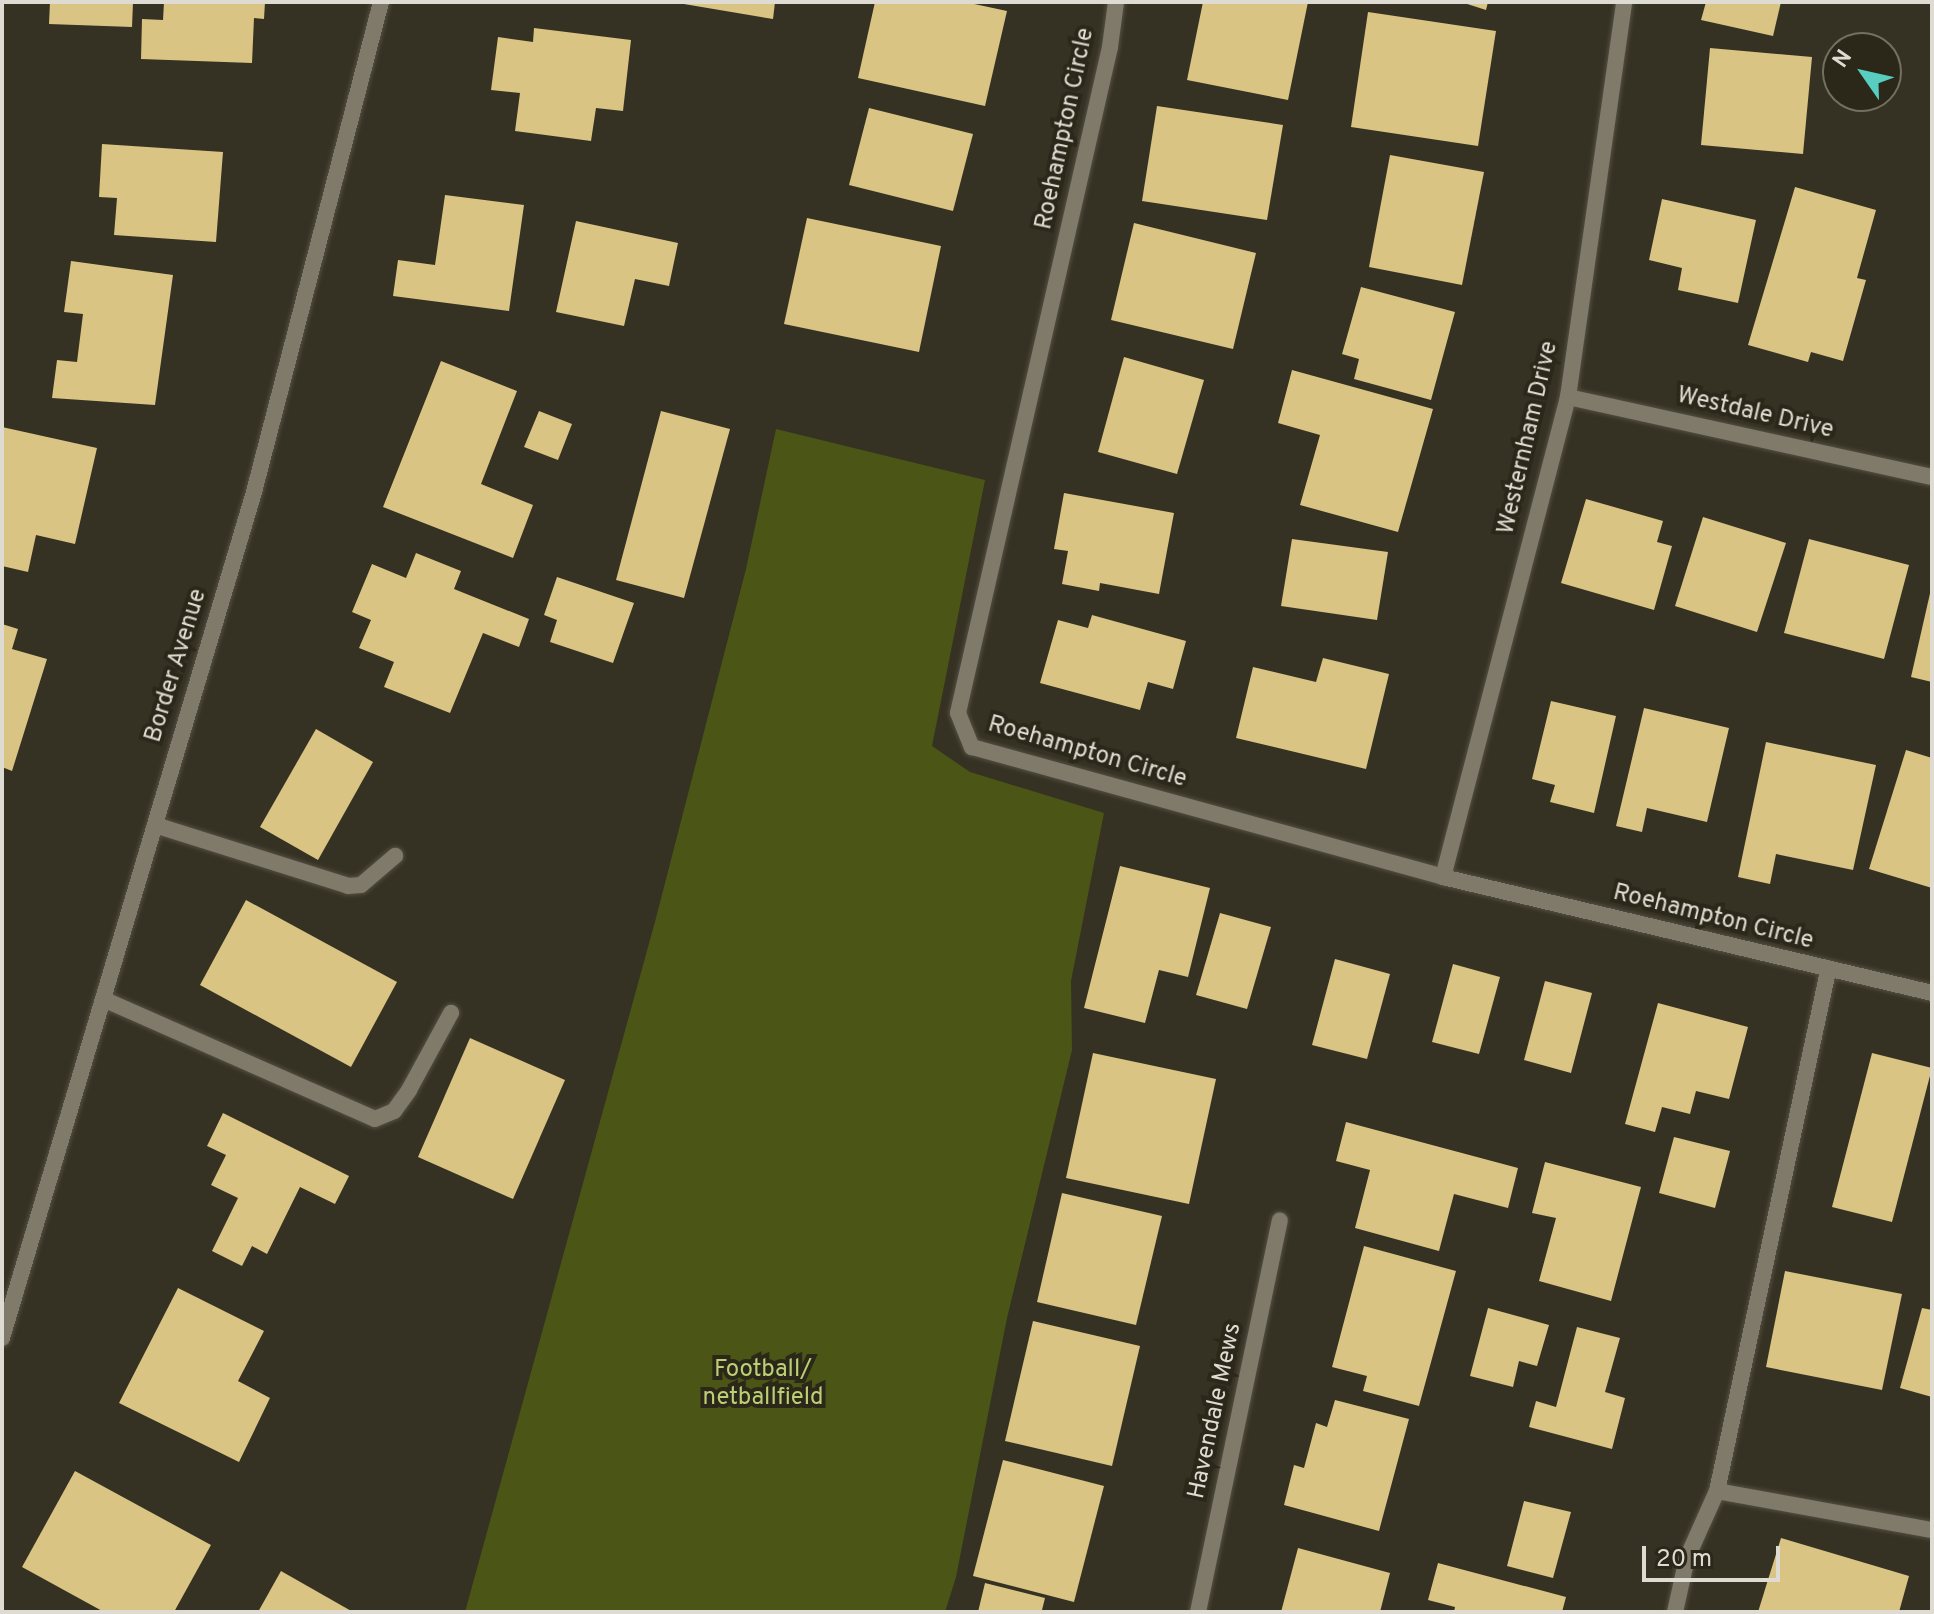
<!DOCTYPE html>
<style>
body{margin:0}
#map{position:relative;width:1934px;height:1614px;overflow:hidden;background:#363223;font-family:Overpass,sans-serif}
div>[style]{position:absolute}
.green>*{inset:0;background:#4a5516}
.building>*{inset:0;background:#d9c483}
.roads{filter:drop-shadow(0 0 2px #544f43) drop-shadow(0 0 2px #544f43)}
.service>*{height:16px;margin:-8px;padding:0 8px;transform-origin:8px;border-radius:8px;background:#7f7a69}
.minor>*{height:16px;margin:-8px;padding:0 8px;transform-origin:8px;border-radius:8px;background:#7f7a69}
.tertiary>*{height:16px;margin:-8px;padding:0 8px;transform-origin:8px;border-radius:8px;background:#7f7a69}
span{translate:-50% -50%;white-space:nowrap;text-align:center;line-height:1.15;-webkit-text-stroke:8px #2c2819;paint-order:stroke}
.street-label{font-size:24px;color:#dedbd2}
.park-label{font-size:24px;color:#bdcf75}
.frame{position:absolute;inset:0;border:4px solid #dedbd2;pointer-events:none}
.north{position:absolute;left:1822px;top:32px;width:80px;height:80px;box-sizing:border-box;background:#2c2819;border:2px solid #737063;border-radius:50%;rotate:304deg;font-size:22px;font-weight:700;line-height:32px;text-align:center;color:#dedbd2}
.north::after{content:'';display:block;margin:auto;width:28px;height:36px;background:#58cec0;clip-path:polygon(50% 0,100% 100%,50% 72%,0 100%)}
.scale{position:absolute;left:1642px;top:1546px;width:138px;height:36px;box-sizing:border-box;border:4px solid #dedbd2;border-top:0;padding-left:10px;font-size:24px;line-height:28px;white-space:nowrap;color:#dedbd2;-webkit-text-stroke:6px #2c2819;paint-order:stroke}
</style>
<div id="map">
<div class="green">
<div style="clip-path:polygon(776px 429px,985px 480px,932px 746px,970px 772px,1104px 813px,1071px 981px,1072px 1050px,1007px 1318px,956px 1577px,945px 1612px,465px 1612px,656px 918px,746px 569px)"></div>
</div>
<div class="building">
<div style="clip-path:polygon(50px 2px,133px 2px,132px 27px,49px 24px)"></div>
<div style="clip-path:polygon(164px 2px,265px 2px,264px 19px,254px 18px,252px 63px,141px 59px,142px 19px,163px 20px)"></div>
<div style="clip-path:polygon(672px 2px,775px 2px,773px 19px)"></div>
<div style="clip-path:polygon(875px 2px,965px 2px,1007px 11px,985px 106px,858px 78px)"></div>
<div style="clip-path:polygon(1203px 2px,1308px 2px,1288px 100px,1187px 80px)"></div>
<div style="clip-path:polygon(1461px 2px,1488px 2px,1486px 10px)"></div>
<div style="clip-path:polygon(1706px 2px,1781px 2px,1773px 36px,1701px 20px)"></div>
<div style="clip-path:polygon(1368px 12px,1496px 31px,1478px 146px,1351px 127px)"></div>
<div style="clip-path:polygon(534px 28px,631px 40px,623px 111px,596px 108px,591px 141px,515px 131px,520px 93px,491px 90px,498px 37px,533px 42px)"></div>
<div style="clip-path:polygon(1710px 48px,1812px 57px,1803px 154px,1701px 145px)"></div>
<div style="clip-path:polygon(1157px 106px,1283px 125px,1267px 220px,1142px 201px)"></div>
<div style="clip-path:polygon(869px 108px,973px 134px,953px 211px,849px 185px)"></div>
<div style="clip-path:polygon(102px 144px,223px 152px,216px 242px,114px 235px,117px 198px,99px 197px)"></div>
<div style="clip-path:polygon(1390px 155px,1484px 172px,1462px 285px,1369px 267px)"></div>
<div style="clip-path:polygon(1795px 187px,1876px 210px,1857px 278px,1866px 280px,1843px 361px,1811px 352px,1808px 362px,1748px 345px)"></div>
<div style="clip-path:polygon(445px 195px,524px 205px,509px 311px,393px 296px,398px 260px,435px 265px)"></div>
<div style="clip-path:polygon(1662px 199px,1756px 220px,1738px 303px,1678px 290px,1682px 268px,1649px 260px)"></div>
<div style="clip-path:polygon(807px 218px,941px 246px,919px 352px,784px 324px)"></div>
<div style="clip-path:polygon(576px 221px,678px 243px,669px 286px,635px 279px,624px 326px,556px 312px)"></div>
<div style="clip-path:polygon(1134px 223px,1256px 253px,1233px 349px,1111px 320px)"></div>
<div style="clip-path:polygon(71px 261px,173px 275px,155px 405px,52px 398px,57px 360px,77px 362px,83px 314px,64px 312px)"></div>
<div style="clip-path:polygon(1361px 287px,1455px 312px,1431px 400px,1354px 379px,1359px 359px,1342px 354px)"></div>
<div style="clip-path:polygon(1124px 357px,1204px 380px,1177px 474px,1098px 452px)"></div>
<div style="clip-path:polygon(441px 361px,517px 391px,481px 484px,533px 505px,513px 558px,383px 507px)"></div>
<div style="clip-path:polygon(1292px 370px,1433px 409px,1398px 532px,1300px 505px,1320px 435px,1278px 423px)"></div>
<div style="clip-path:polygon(539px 411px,572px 424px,558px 460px,524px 447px)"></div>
<div style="clip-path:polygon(661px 411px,730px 429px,684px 598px,616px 580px)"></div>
<div style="clip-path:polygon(2px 427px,97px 448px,75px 544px,36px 535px,28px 572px,2px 566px)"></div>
<div style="clip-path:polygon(1064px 493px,1174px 513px,1159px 594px,1100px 583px,1099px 591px,1062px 584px,1068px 551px,1054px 549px)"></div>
<div style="clip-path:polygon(1586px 499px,1663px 521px,1657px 542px,1672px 546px,1654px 610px,1561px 583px)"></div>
<div style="clip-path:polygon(1703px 517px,1786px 543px,1757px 632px,1675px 606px)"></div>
<div style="clip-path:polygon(1292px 539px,1388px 552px,1377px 620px,1281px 606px)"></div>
<div style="clip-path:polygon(1809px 539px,1909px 565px,1884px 659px,1784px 633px)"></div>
<div style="clip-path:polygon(416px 553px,461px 571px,454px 589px,529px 619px,519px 647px,483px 633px,450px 713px,384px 687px,394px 662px,359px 648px,371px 620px,352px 612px,372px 564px,406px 578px)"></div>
<div style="clip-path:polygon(557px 577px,634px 603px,613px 663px,550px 642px,557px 620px,544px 615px)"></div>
<div style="clip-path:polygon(1931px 589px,1932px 589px,1932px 682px,1911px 677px)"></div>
<div style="clip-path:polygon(1092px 615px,1186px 641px,1173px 689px,1148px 682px,1140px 710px,1040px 683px,1058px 620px,1088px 628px)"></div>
<div style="clip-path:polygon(2px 624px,18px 629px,12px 649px,47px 659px,12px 771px,2px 767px)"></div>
<div style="clip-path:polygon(1323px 658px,1389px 674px,1366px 769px,1236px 738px,1253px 667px,1316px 682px)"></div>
<div style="clip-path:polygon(1551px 701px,1616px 716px,1594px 813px,1550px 802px,1555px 785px,1532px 779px)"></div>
<div style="clip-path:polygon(1644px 708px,1729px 728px,1707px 822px,1647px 808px,1642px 832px,1616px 826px)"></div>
<div style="clip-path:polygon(316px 729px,373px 762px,318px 860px,260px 827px)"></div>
<div style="clip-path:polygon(1766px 742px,1876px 765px,1853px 870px,1776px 854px,1770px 884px,1738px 877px)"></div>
<div style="clip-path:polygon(1906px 750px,1932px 758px,1932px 888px,1869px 869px)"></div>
<div style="clip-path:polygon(1120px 866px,1210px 888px,1188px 977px,1159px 970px,1145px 1023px,1084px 1008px)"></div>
<div style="clip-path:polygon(246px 900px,397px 982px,351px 1067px,200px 985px)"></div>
<div style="clip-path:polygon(1220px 913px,1271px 927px,1247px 1009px,1196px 995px)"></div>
<div style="clip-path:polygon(1335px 959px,1390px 974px,1367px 1059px,1312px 1045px)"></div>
<div style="clip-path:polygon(1453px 964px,1500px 977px,1479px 1054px,1432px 1042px)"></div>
<div style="clip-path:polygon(1545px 981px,1592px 993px,1571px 1073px,1524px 1060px)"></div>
<div style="clip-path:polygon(1658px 1003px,1748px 1027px,1729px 1099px,1696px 1091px,1690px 1114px,1662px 1107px,1655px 1132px,1625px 1124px)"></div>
<div style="clip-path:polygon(470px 1038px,565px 1080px,513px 1199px,418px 1157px)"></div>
<div style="clip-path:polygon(1093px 1053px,1216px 1079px,1189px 1204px,1066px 1178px)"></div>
<div style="clip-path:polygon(1872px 1053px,1932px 1068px,1892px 1222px,1832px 1207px)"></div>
<div style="clip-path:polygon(223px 1113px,349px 1176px,335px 1204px,300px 1187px,267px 1254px,252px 1246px,242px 1266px,212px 1251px,238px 1198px,211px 1185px,226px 1155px,207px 1146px)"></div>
<div style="clip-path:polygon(1346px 1122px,1518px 1168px,1508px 1208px,1454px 1194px,1439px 1251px,1355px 1228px,1370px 1170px,1336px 1161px)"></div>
<div style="clip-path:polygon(1674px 1137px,1730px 1151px,1715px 1208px,1659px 1193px)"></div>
<div style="clip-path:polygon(1545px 1162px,1641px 1187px,1611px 1301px,1539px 1281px,1556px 1218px,1532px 1213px)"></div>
<div style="clip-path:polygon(1062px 1193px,1162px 1216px,1136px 1325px,1037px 1302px)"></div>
<div style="clip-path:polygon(1364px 1246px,1456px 1271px,1419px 1406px,1363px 1391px,1367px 1376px,1332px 1367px)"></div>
<div style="clip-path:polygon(1785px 1271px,1902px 1294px,1882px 1390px,1766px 1367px)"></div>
<div style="clip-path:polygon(178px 1288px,264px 1331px,238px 1381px,270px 1398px,239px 1462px,119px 1403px)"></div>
<div style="clip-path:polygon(1488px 1308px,1549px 1325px,1537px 1366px,1519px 1361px,1513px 1387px,1470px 1376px)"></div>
<div style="clip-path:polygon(1922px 1308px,1932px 1310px,1932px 1397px,1900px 1388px)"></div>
<div style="clip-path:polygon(1033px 1321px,1140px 1346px,1112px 1466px,1005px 1441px)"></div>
<div style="clip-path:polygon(1577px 1327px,1620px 1338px,1605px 1392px,1625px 1398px,1612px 1449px,1529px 1427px,1536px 1401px,1556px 1407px)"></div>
<div style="clip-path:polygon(1335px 1400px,1409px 1419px,1379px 1531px,1284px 1505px,1294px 1465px,1304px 1468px,1316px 1423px,1327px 1427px)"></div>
<div style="clip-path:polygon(1003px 1460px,1104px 1486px,1074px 1602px,973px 1576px)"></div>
<div style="clip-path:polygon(75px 1471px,211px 1545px,174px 1612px,104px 1612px,22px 1567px)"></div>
<div style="clip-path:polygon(1524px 1501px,1571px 1512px,1553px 1578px,1507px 1566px)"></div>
<div style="clip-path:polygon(1781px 1538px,1909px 1576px,1899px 1612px,1758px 1612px)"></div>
<div style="clip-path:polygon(1298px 1548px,1390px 1573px,1380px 1612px,1281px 1612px)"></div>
<div style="clip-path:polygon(1438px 1563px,1566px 1597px,1562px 1612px,1454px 1612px,1455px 1607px,1428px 1600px)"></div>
<div style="clip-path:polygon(281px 1571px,353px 1612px,258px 1612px)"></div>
<div style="clip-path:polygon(985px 1583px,1045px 1598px,1042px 1610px,1047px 1612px,978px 1612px)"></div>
</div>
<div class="roads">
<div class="service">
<div style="left:155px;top:825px;width:202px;rotate:17.5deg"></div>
<div style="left:348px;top:886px;width:13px;rotate:-4deg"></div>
<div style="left:361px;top:885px;width:45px;rotate:-40.5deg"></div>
<div style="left:103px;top:999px;width:297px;rotate:23.8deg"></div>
<div style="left:375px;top:1119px;width:21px;rotate:-23deg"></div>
<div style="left:394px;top:1111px;width:26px;rotate:-54deg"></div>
<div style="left:409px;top:1090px;width:88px;rotate:-61.4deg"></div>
</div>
<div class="minor">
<div style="left:1116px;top:2px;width:45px;rotate:97.6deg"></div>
<div style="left:1110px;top:47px;width:683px;rotate:102.86deg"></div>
<div style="left:958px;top:713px;width:37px;rotate:68deg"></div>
<div style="left:972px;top:747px;width:489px;rotate:15.4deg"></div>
<div style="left:1443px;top:877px;width:503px;rotate:13.34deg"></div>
<div style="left:1568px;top:397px;width:373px;rotate:12.4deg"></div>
<div style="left:1443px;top:877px;width:496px;rotate:-75.4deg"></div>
<div style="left:1568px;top:397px;width:399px;rotate:-81.9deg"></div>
<div style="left:2px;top:1338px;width:883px;rotate:-73.41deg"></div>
<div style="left:254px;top:492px;width:506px;rotate:-75.47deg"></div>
<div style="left:1717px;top:1491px;width:532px;rotate:-77.95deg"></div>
<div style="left:1198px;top:1612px;width:400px;rotate:-78.2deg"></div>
</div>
<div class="tertiary">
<div style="left:1675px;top:1612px;width:55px;rotate:-77.5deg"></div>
<div style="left:1687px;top:1558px;width:73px;rotate:-65.9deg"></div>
<div style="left:1717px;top:1491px;width:219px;rotate:10.3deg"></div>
</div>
</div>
<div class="street-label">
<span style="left:1066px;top:129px;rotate:-78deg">Roehampton Circle</span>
<span style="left:1755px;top:414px;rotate:13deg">Westdale Drive</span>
<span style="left:1529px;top:438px;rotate:-77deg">Westernham Drive</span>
<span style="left:177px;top:666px;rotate:-73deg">Border Avenue</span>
<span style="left:1087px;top:753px;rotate:16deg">Roehampton Circle</span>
<span style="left:1713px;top:918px;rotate:14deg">Roehampton Circle</span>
<span style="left:1216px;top:1411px;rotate:-78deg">Havendale Mews</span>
</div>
<div class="park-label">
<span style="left:763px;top:1385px">Football/<br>netballfield</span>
</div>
<div class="frame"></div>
<div class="north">N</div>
<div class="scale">20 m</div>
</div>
